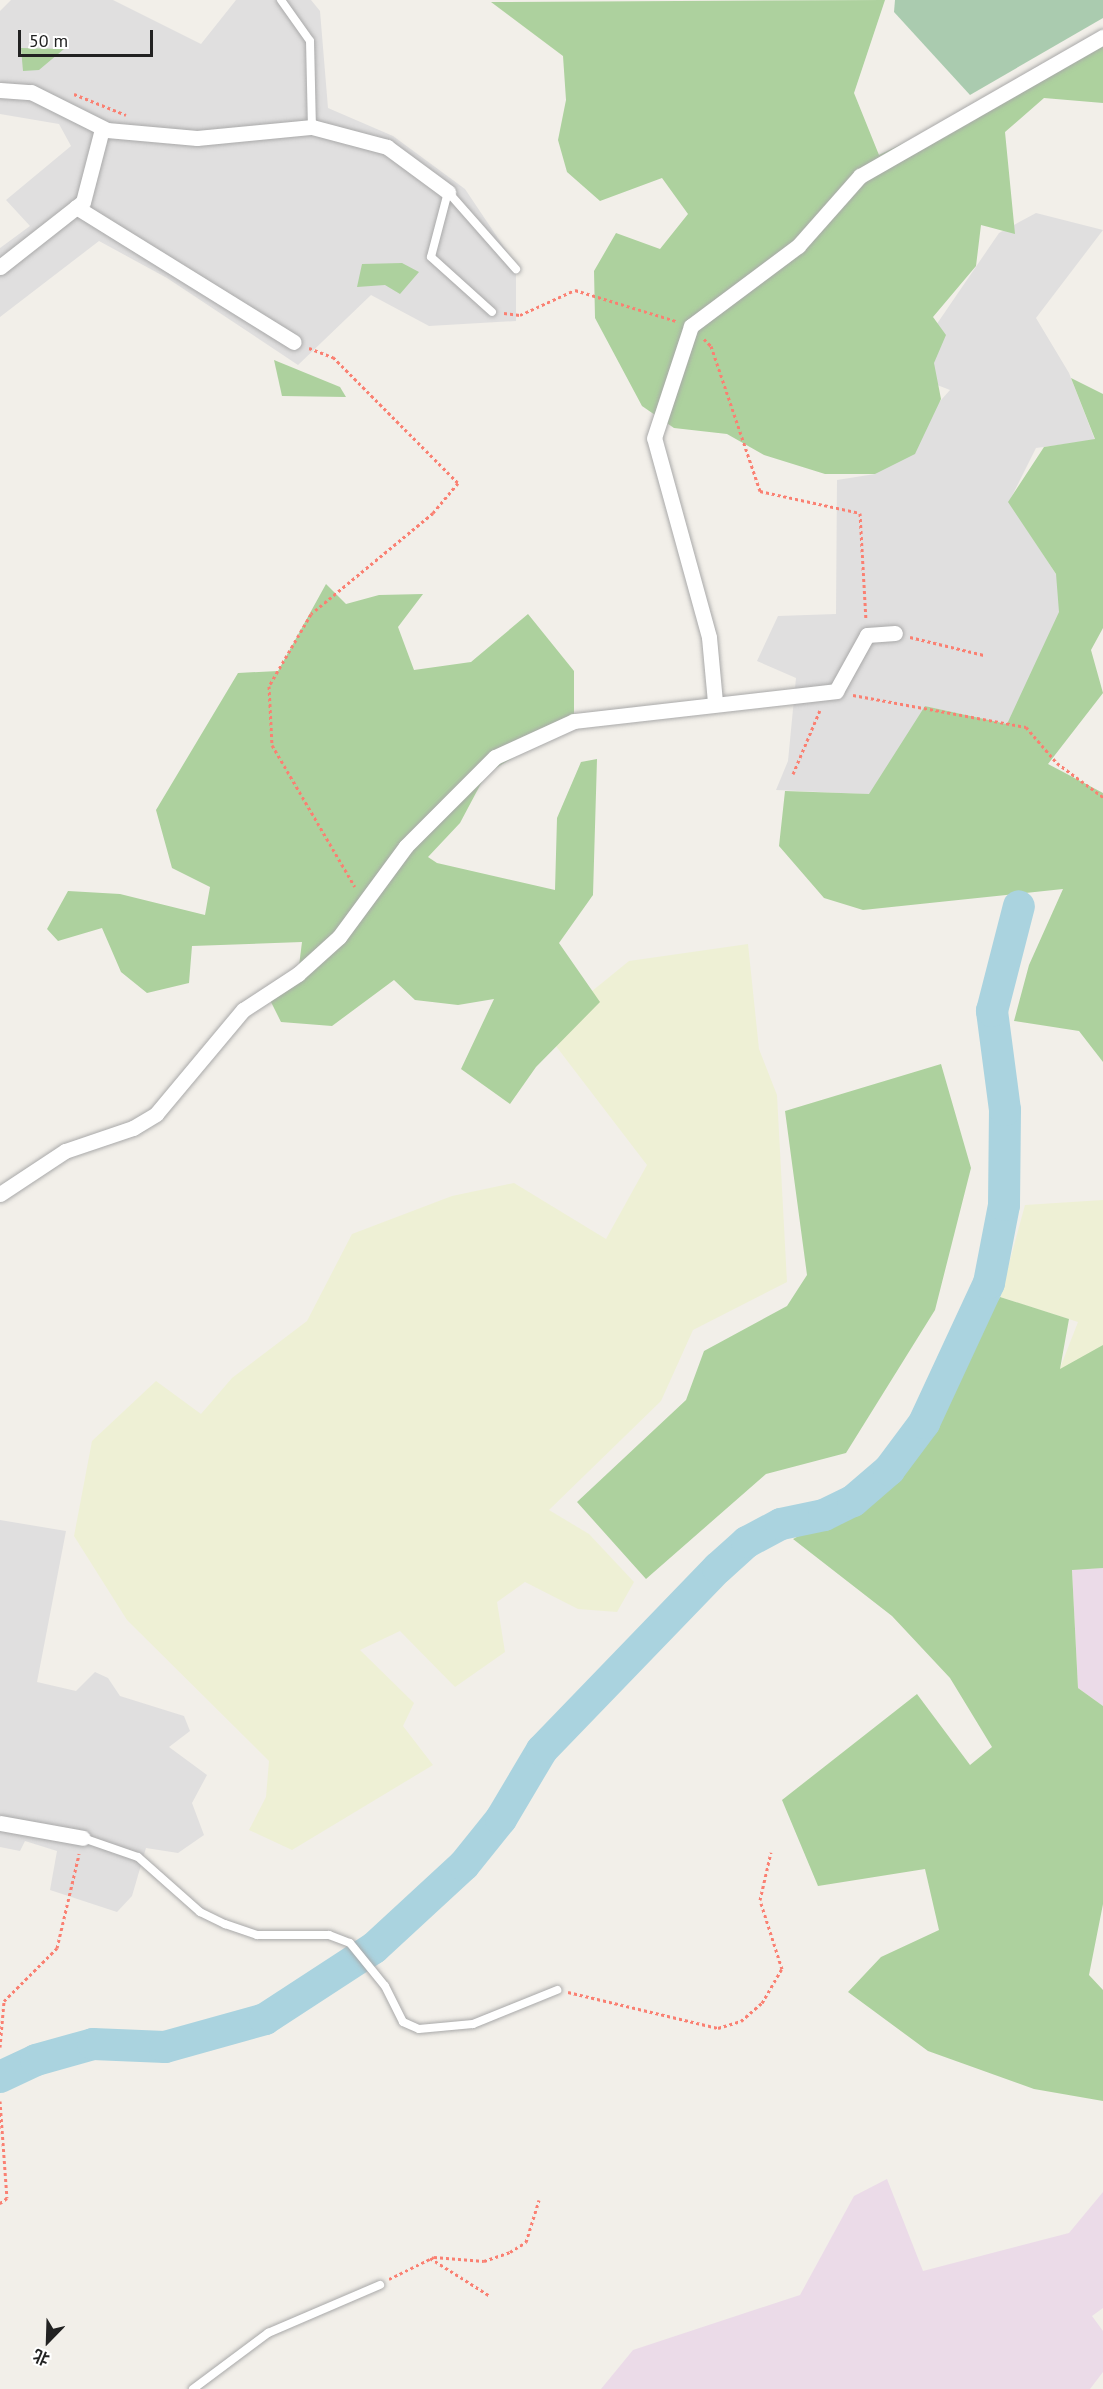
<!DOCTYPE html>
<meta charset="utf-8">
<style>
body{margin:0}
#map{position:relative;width:1103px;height:2389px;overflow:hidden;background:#f2efe9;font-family:"PT Sans","Noto Sans SC",sans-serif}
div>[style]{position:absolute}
.residential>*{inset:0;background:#e0dfdf}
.industrial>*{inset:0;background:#ebdbe8}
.farmland>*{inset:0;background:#eef0d5}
.forest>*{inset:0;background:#add19e}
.cemetery>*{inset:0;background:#aacbaf}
.river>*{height:32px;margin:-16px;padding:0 16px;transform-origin:16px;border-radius:16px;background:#aad3df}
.path>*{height:3px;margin-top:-1.5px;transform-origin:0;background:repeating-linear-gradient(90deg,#fa8072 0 3px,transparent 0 6px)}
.roads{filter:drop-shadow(0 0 2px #a9a9a9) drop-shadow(0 0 2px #a9a9a9)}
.service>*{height:8px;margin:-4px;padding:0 4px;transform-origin:4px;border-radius:4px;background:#fff}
.minor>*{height:15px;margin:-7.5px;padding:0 7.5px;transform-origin:7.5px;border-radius:7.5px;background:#fff}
span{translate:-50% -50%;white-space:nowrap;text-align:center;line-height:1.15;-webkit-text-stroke:4.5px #fff;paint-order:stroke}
.north{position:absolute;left:18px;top:2311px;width:60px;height:60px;-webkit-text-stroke:4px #fff;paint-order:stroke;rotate:203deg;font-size:16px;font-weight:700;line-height:24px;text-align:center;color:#222}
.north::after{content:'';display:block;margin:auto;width:21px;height:27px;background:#222;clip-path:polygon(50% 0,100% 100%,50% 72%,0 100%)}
.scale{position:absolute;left:18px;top:30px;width:135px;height:27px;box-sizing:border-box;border:3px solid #222;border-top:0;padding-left:8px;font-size:18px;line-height:21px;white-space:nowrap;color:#222;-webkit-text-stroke:4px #fff;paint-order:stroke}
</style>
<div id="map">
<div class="residential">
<div style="clip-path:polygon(11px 0,113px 0,201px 44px,236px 0,311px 0,320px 11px,328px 108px,393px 136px,465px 189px,516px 265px,516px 321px,429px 326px,371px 295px,298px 365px,167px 278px,99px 241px,0 317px,0 248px,30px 226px,6px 200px,71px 146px,59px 124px,0 114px,0 11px)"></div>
<div style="clip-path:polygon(1036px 213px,1103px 230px,1036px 318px,1069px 373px,1095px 440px,1036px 448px,1009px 502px,1063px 585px,1058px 627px,1007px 724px,925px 706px,885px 795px,776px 790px,788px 761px,796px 678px,757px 661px,778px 616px,836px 614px,837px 480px,875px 474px,950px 390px,904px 372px,999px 233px)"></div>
<div style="clip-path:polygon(0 1520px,66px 1531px,37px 1682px,76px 1691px,95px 1672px,108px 1678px,120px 1696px,184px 1716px,190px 1731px,169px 1747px,207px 1775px,192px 1803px,204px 1835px,178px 1853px,146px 1848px,132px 1896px,117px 1912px,50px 1890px,57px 1851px,25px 1841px,20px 1851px,0 1847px)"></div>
</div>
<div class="industrial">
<div style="clip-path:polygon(1103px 1568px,1103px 1706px,1078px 1688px,1072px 1569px)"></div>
<div style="clip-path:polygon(887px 2179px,923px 2271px,1069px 2233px,1103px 2192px,1103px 2308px,1092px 2316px,1103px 2331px,1103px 2372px,1090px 2389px,601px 2389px,633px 2350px,800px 2295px,854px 2196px)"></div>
</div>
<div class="farmland">
<div style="clip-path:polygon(748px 944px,759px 1049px,777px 1095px,787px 1282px,693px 1330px,661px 1401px,549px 1510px,589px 1534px,634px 1582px,617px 1612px,578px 1609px,525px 1582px,497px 1602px,505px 1652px,455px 1687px,400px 1631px,360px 1650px,414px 1703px,403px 1726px,433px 1765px,292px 1850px,249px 1830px,266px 1797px,269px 1761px,127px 1620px,74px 1536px,92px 1441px,156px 1381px,201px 1414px,232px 1378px,307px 1321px,352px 1234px,452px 1196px,514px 1183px,606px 1239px,647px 1165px,549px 1037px,575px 1005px,629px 961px)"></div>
<div style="clip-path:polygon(1103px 1200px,1103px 1345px,1055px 1381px,1078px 1322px,1000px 1297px,1025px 1205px)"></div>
</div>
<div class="forest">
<div style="clip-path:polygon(885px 0,854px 93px,879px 155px,989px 102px,1103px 36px,1103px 103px,1044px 98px,1005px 132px,1015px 234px,981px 225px,976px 266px,933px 317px,946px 335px,934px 363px,941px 399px,915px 454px,875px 474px,825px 474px,764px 455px,727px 434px,674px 428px,642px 406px,595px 318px,594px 271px,616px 233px,660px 249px,688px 214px,662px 178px,600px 201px,567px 172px,558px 140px,566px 100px,563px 56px,491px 2px)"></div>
<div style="clip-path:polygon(21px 48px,64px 49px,39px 70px,23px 71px)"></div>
<div style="clip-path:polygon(402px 263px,419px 272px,400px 294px,385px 285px,357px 287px,362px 264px)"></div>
<div style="clip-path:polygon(274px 360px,340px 387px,346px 397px,282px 396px)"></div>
<div style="clip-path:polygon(1071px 378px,1103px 394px,1103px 628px,1091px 650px,1103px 693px,1048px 764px,1103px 793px,1103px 1062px,1079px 1031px,1014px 1021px,1029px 965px,1063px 889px,863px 910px,824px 898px,779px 846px,785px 791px,869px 794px,925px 706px,1007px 724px,1059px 612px,1056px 574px,1008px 502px,1044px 447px,1095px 439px)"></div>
<div style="clip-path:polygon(326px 584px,346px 604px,379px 595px,423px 594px,398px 627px,414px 670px,471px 662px,528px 614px,574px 671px,574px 721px,486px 774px,460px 823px,428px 857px,437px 863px,555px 890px,557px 818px,581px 762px,597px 759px,593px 895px,559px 943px,600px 1002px,536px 1067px,510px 1104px,461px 1069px,494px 999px,458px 1005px,415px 1000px,394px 980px,332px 1026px,281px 1022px,267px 994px,298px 974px,302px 942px,192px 946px,189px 983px,147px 993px,121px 972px,102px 928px,58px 941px,47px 929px,68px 891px,120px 894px,205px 915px,210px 887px,172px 868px,156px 810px,238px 673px,278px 671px)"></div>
<div style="clip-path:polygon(941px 1064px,971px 1168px,935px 1310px,846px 1453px,766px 1474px,646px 1579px,577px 1502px,686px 1400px,704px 1351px,787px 1306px,807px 1275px,785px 1111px)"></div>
<div style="clip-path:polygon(1000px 1297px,1069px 1319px,1060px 1369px,1103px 1345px,1103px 1568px,1072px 1570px,1078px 1688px,1103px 1706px,1103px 1904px,1089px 1975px,1103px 1990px,1103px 2101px,1034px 2089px,928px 2051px,848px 1992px,881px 1957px,939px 1930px,925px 1869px,818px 1886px,782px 1800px,917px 1694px,970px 1765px,992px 1747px,950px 1678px,892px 1616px,793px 1539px,887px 1489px)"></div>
</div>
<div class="cemetery">
<div style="clip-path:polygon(895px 0,1103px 0,1103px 18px,970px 95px,894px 12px)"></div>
</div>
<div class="river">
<div style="left:0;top:2077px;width:40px;rotate:-25deg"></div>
<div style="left:36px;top:2060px;width:59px;rotate:-15.7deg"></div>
<div style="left:93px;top:2044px;width:72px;rotate:2.4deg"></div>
<div style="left:165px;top:2047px;width:104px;rotate:-15.6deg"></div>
<div style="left:265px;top:2019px;width:130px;rotate:-33.1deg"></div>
<div style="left:374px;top:1948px;width:122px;rotate:-42.7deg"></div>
<div style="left:464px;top:1865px;width:59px;rotate:-51.2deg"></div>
<div style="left:501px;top:1819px;width:80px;rotate:-59.3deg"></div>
<div style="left:542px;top:1750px;width:253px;rotate:-46deg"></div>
<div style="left:718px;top:1568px;width:39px;rotate:-42deg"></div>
<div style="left:747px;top:1542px;width:38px;rotate:-28deg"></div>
<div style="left:781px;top:1524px;width:44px;rotate:-11.8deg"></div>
<div style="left:824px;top:1515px;width:32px;rotate:-26deg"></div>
<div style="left:853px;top:1501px;width:48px;rotate:-40.7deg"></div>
<div style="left:889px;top:1470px;width:59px;rotate:-53.3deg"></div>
<div style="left:924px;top:1423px;width:154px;rotate:-65.1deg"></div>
<div style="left:989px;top:1283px;width:79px;rotate:-79.1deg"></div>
<div style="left:1004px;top:1205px;width:95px;rotate:-89.4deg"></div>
<div style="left:1005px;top:1110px;width:100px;rotate:-97.5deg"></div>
<div style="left:992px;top:1011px;width:108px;rotate:-75.6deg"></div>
</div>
<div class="path">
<div style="left:74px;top:94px;width:56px;rotate:22deg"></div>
<div style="left:504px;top:313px;width:16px;rotate:7deg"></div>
<div style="left:520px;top:315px;width:60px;rotate:-24.4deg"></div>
<div style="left:575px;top:290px;width:106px;rotate:17.1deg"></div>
<div style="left:704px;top:339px;width:10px;rotate:45deg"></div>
<div style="left:711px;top:346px;width:153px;rotate:71.3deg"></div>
<div style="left:760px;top:491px;width:102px;rotate:12.4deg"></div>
<div style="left:860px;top:513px;width:106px;rotate:86.8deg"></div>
<div style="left:309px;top:348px;width:26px;rotate:21deg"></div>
<div style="left:333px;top:357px;width:177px;rotate:45.2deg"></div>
<div style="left:458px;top:483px;width:39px;rotate:130deg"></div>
<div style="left:433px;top:513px;width:158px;rotate:140.4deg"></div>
<div style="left:311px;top:614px;width:83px;rotate:120.3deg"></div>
<div style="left:269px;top:686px;width:59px;rotate:87.1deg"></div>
<div style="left:272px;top:745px;width:164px;rotate:59.7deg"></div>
<div style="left:910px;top:637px;width:76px;rotate:13.7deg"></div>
<div style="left:853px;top:695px;width:176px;rotate:10.5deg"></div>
<div style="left:1026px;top:727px;width:48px;rotate:49.3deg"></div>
<div style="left:1057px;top:763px;width:57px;rotate:36.5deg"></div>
<div style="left:793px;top:774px;width:69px;rotate:-67.1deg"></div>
<div style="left:568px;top:1992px;width:154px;rotate:13.5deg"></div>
<div style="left:718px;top:2028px;width:24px;rotate:-17deg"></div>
<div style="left:741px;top:2021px;width:28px;rotate:-41deg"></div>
<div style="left:762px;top:2003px;width:39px;rotate:-60deg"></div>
<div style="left:782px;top:1969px;width:72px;rotate:-107.7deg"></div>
<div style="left:760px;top:1900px;width:49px;rotate:-77.1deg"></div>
<div style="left:0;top:2047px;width:46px;rotate:-85deg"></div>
<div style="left:4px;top:2001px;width:75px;rotate:-45deg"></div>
<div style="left:57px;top:1948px;width:97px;rotate:-76.8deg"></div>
<div style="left:0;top:2101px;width:97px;rotate:85.9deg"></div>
<div style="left:7px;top:2198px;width:9px;rotate:144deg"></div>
<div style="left:430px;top:2258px;width:71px;rotate:32.3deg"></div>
<div style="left:389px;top:2279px;width:50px;rotate:-26.1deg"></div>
<div style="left:434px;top:2257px;width:50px;rotate:4.6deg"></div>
<div style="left:484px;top:2261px;width:28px;rotate:-19deg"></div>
<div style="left:510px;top:2252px;width:19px;rotate:-32deg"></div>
<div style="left:526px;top:2242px;width:44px;rotate:-72.8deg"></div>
</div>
<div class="roads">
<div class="service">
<div style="left:281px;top:0;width:50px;rotate:54.7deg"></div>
<div style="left:310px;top:41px;width:86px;rotate:88.7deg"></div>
<div style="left:448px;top:192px;width:67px;rotate:104.7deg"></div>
<div style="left:431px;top:257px;width:82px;rotate:42deg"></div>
<div style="left:448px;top:192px;width:103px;rotate:48.6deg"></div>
<div style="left:83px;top:1838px;width:58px;rotate:19.1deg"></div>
<div style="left:138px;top:1857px;width:83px;rotate:41.6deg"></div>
<div style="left:200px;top:1912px;width:28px;rotate:26deg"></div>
<div style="left:225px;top:1924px;width:34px;rotate:19deg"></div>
<div style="left:257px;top:1935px;width:72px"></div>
<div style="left:329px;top:1935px;width:22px;rotate:21deg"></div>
<div style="left:350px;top:1943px;width:55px;rotate:50.9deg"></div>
<div style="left:385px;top:1986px;width:40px;rotate:63.4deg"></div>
<div style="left:403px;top:2022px;width:17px;rotate:24deg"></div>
<div style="left:419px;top:2029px;width:54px;rotate:-5.3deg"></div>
<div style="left:473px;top:2024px;width:91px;rotate:-22deg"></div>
<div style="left:193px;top:2389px;width:94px;rotate:-36.7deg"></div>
<div style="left:268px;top:2333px;width:122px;rotate:-23.2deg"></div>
</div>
<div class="minor">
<div style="left:0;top:90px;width:31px;rotate:4deg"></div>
<div style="left:31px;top:92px;width:85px;rotate:26.6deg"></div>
<div style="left:107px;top:130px;width:90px;rotate:5.1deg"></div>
<div style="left:197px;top:138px;width:116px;rotate:-5.5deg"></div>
<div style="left:312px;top:127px;width:78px;rotate:14.9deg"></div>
<div style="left:387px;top:147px;width:76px;rotate:36.4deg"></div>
<div style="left:76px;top:207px;width:256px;rotate:31.8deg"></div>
<div style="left:0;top:267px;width:105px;rotate:-38.1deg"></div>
<div style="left:83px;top:202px;width:75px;rotate:-75.4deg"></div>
<div style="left:715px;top:702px;width:65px;rotate:-95.3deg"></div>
<div style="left:709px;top:637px;width:206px;rotate:-105.4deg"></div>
<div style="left:654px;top:438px;width:118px;rotate:-71.7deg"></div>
<div style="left:691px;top:326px;width:134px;rotate:-36.8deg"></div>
<div style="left:798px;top:246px;width:94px;rotate:-48.5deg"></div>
<div style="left:860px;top:176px;width:280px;rotate:-29.8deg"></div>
<div style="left:0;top:1194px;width:78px;rotate:-33.5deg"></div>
<div style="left:65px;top:1151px;width:72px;rotate:-18.7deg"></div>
<div style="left:133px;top:1128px;width:27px;rotate:-31deg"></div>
<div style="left:156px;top:1114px;width:136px;rotate:-50.1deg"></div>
<div style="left:243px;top:1010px;width:66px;rotate:-33.2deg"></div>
<div style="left:298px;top:974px;width:55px;rotate:-42.1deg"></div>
<div style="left:339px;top:937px;width:113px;rotate:-53.6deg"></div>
<div style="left:406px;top:846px;width:126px;rotate:-45deg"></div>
<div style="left:495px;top:757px;width:87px;rotate:-24.5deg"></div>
<div style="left:574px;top:721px;width:264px;rotate:-6.5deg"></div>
<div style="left:836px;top:691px;width:64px;rotate:-61deg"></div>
<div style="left:867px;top:635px;width:28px;rotate:-4deg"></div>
<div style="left:0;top:1823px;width:84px;rotate:10.2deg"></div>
</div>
</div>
<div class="north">北</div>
<div class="scale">50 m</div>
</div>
